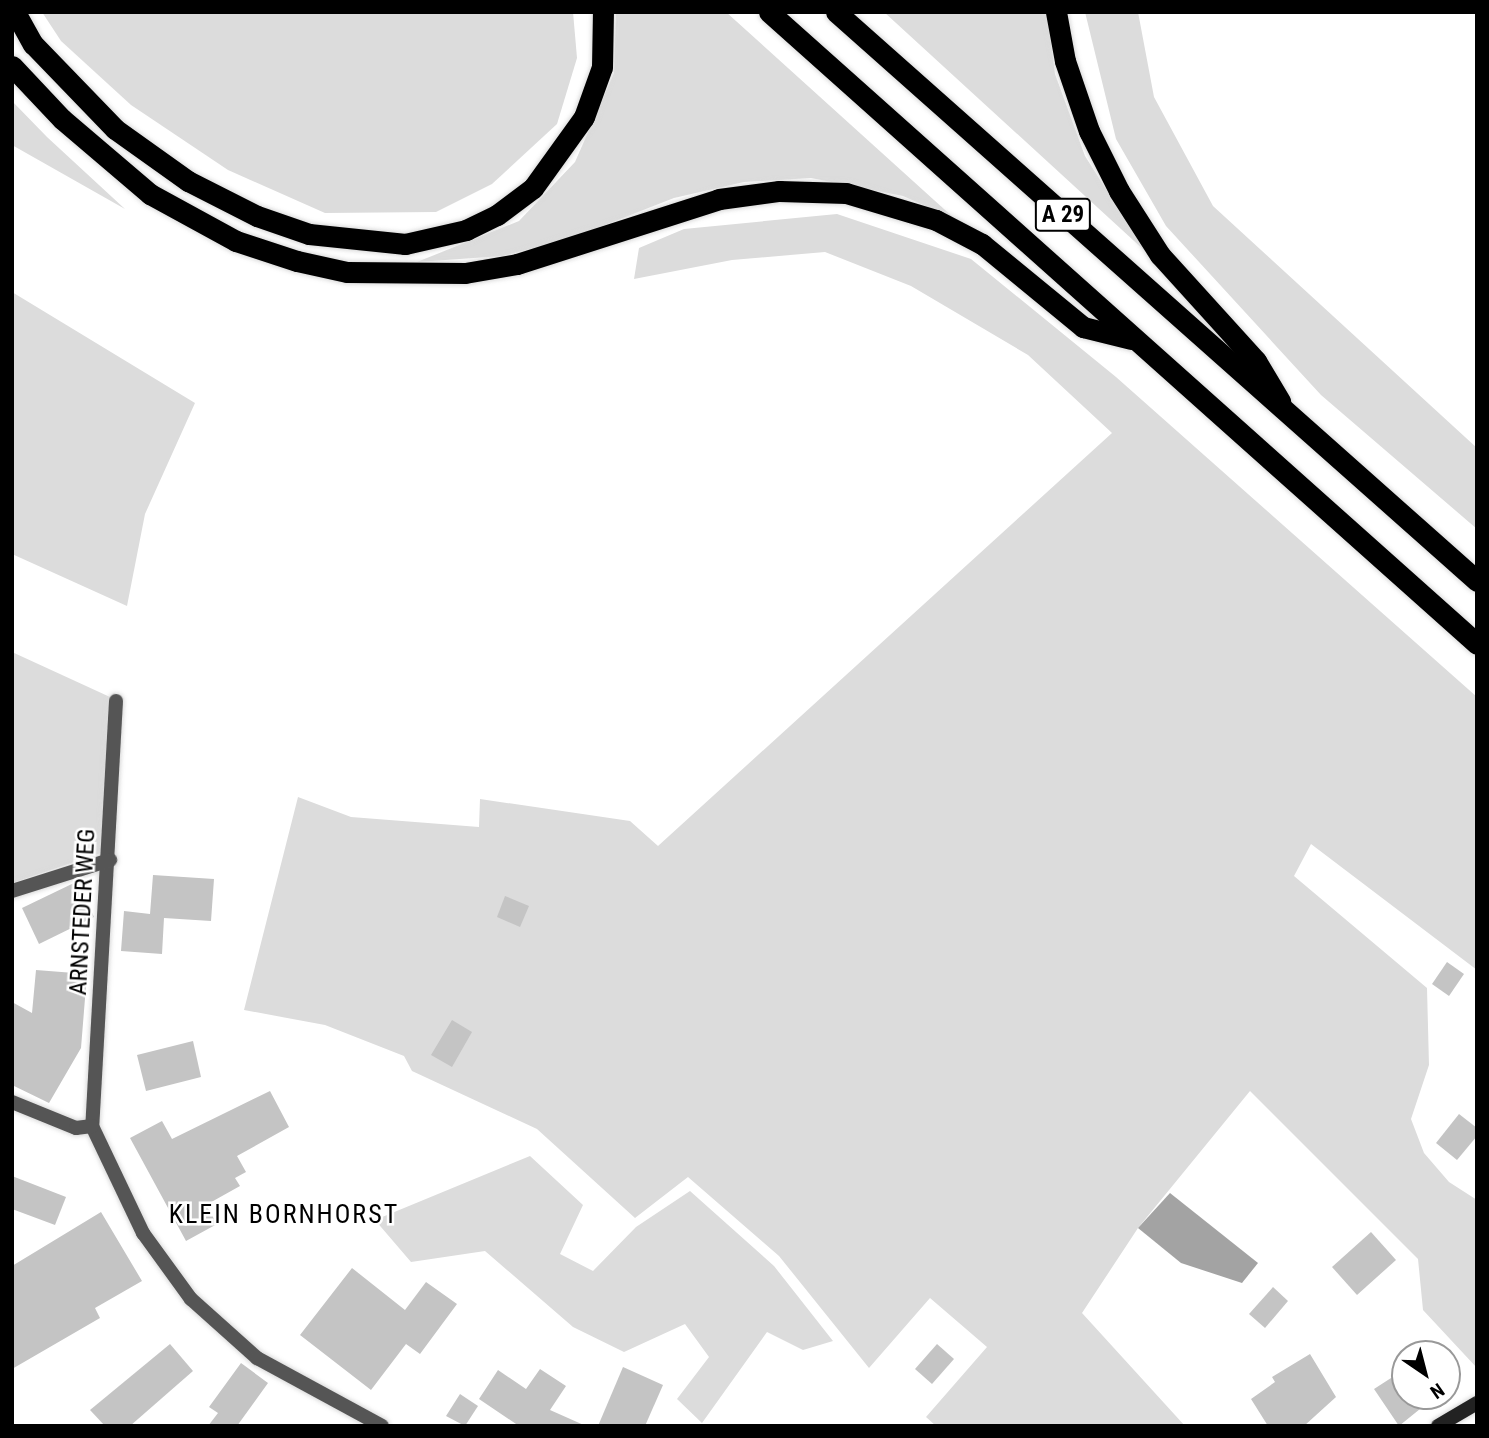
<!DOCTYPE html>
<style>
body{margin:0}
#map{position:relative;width:1489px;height:1438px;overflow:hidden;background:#fff;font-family:"Roboto Condensed",sans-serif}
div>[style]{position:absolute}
.green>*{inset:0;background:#dcdcdc}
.water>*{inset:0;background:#a3a3a3}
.building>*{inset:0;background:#c4c4c4}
.roads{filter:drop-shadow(0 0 2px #dbdbdb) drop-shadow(0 0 2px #dbdbdb)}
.minor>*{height:14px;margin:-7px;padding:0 7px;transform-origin:7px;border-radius:7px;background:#555}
.secondary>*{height:14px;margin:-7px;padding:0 7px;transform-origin:7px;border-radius:7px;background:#222}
.motorway>*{height:21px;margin:-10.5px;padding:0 10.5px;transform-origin:10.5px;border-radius:10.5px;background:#000}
span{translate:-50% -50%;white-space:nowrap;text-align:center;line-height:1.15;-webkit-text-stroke:5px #fff;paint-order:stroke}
.shield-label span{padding:2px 5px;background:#fff;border:2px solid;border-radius:5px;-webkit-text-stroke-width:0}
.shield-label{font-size:23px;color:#000;font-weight:700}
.street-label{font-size:24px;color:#000}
.neighbourhood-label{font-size:26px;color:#000;letter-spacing:2px}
.frame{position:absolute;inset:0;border:14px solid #000;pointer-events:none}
.north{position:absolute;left:1391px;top:1340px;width:70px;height:70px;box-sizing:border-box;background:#fff;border:2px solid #999;border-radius:50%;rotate:145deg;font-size:19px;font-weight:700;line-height:28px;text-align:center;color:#000}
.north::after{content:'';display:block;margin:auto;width:24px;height:32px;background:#000;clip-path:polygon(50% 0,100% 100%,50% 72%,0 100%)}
</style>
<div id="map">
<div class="green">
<div style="clip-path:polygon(42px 12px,573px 12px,577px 58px,557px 124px,492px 184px,436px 212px,325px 213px,228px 170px,131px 105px,61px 41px)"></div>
<div style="clip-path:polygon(616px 12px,726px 12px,955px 219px,903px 196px,811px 178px,744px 182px,674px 198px,569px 239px,502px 256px,417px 262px,519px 221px,575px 162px,614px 73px)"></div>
<div style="clip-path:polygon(884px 12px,1047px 12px,1055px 74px,1085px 156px,1145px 251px)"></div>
<div style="clip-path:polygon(1085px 12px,1138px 12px,1154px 97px,1213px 206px,1477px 448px,1477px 529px,1321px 395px,1166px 226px,1116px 139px)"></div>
<div style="clip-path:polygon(12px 101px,47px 137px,125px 209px,12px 145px)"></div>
<div style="clip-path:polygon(837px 214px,971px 259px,1116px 377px,1477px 697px,1477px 970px,1311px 844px,1294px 876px,1427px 988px,1429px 1065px,1411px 1119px,1424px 1153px,1449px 1182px,1477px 1200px,1477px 1368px,1423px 1310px,1418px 1259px,1250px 1091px,1138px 1228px,1082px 1313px,1185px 1426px,936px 1426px,926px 1417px,987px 1347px,930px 1298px,869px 1368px,779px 1256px,688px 1177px,635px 1218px,537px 1129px,412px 1071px,404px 1056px,325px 1025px,244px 1010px,298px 797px,351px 817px,479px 827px,480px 799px,630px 821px,658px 846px,1112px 433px,1028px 355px,911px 286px,825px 252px,732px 260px,634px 279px,639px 248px,684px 229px)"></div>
<div style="clip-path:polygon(12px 292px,195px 403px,145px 514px,127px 606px,12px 554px)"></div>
<div style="clip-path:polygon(12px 652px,110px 697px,101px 853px,12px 883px)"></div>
<div style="clip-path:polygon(530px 1156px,583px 1205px,560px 1254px,593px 1271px,636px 1227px,690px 1191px,774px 1266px,833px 1341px,803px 1350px,767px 1332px,702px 1423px,677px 1399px,709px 1357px,685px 1324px,624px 1352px,573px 1327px,485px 1251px,411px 1262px,375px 1220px)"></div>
</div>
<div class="water">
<div style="clip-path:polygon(1170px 1193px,1258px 1263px,1242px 1283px,1181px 1263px,1138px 1228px)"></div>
</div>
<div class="building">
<div style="clip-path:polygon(153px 875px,214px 879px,211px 921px,164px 918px,162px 954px,121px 951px,124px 911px,150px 914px)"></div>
<div style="clip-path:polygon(78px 881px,94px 917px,39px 944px,22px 908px)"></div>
<div style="clip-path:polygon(505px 896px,529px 906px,520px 927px,497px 917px)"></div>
<div style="clip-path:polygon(1447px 962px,1464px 974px,1449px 996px,1432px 984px)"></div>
<div style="clip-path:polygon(36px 970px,87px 974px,81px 1048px,49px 1103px,12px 1085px,12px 1002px,32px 1013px)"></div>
<div style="clip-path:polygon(452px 1020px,472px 1032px,452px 1067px,431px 1055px)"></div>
<div style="clip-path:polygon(193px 1041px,201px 1077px,146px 1091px,137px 1055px)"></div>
<div style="clip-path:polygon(270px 1091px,289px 1127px,237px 1156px,246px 1172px,235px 1178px,240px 1186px,206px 1205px,217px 1224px,186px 1241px,130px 1138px,162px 1121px,172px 1139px)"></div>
<div style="clip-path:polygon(1459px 1114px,1477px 1128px,1477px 1136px,1457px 1160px,1436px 1143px)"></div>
<div style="clip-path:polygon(12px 1176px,66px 1197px,55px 1225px,12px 1209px)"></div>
<div style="clip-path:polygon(101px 1212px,142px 1281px,95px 1308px,100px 1318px,12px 1369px,12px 1266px)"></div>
<div style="clip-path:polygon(1371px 1232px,1396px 1260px,1357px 1295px,1332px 1267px)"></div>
<div style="clip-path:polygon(352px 1268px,405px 1310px,426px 1282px,457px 1304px,420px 1354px,406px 1344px,371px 1390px,300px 1335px)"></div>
<div style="clip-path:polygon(1273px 1287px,1288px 1301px,1265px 1328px,1249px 1314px)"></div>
<div style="clip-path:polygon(170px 1344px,193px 1371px,130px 1426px,105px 1426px,90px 1410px)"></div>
<div style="clip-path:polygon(937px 1344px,954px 1359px,932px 1384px,915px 1369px)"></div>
<div style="clip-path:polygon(1310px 1354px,1336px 1397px,1304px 1426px,1268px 1426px,1251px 1399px,1275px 1382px,1272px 1377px)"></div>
<div style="clip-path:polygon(241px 1363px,268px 1383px,237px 1426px,208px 1426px,218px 1413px,209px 1407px)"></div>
<div style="clip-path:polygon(623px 1367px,663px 1385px,645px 1426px,598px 1426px)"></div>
<div style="clip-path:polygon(540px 1369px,566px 1386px,550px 1410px,586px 1426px,519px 1426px,479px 1399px,498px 1370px,526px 1389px)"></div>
<div style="clip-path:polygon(1405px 1369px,1405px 1396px,1436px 1396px,1399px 1426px,1374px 1389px)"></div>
<div style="clip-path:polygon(460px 1394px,478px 1406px,465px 1426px,446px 1416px)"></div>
</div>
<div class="roads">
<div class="minor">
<div style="left:116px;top:701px;width:426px;rotate:93.2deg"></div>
<div style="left:92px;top:1126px;width:119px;rotate:64.5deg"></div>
<div style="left:143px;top:1233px;width:82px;rotate:54deg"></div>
<div style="left:191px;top:1299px;width:89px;rotate:41.8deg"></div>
<div style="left:257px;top:1358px;width:142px;rotate:28.5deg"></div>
<div style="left:12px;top:891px;width:103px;rotate:-17.6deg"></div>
<div style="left:12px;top:1102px;width:69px;rotate:22.1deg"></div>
<div style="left:76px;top:1128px;width:16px;rotate:-7deg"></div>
</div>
<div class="secondary">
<div style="left:1438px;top:1426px;width:45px;rotate:-30.5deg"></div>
</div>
<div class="motorway">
<div style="left:15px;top:12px;width:37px;rotate:61deg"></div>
<div style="left:33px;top:44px;width:118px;rotate:46deg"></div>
<div style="left:115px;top:129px;width:90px;rotate:35.5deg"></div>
<div style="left:188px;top:181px;width:77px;rotate:26.9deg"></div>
<div style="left:257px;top:216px;width:55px;rotate:19.1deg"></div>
<div style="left:309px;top:234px;width:97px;rotate:5.9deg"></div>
<div style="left:405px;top:244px;width:63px;rotate:-12.9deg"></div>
<div style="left:466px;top:230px;width:34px;rotate:-26deg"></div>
<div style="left:497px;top:215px;width:45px;rotate:-36.9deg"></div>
<div style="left:533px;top:188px;width:87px;rotate:-54.3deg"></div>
<div style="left:584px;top:117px;width:53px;rotate:-70.2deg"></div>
<div style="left:602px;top:67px;width:55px;rotate:-89deg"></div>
<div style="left:769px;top:12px;width:949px;rotate:41.75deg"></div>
<div style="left:836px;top:12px;width:857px;rotate:41.59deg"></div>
<div style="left:1056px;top:12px;width:50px;rotate:79.6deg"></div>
<div style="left:1065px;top:61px;width:74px;rotate:71.1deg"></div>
<div style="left:1089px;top:131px;width:67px;rotate:63.4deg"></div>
<div style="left:1119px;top:191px;width:76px;rotate:57.4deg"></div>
<div style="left:1160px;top:255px;width:143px;rotate:47.8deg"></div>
<div style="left:1256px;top:361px;width:47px;rotate:59deg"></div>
<div style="left:12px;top:66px;width:73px;rotate:46.7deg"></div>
<div style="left:62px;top:119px;width:116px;rotate:40.4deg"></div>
<div style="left:150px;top:194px;width:98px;rotate:28.7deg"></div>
<div style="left:236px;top:241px;width:64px;rotate:18.2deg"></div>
<div style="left:297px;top:261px;width:51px;rotate:12.4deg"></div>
<div style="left:347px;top:272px;width:118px;rotate:0.5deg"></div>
<div style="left:465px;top:273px;width:53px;rotate:-9.8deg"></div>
<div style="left:517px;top:264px;width:212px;rotate:-17.8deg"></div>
<div style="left:719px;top:199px;width:61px;rotate:-7.6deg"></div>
<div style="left:779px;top:191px;width:67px;rotate:1.7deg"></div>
<div style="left:846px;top:193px;width:94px;rotate:16.7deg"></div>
<div style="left:936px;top:220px;width:52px;rotate:27.6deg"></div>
<div style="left:982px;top:244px;width:131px;rotate:39.4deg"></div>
<div style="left:1083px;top:327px;width:49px;rotate:14deg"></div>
</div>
</div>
<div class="shield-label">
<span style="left:1063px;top:215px">A 29</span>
</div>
<div class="street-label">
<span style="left:83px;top:912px;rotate:-87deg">ARNSTEDER WEG</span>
</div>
<div class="neighbourhood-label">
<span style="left:284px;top:1215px">KLEIN BORNHORST</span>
</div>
<div class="frame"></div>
<div class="north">N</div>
</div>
